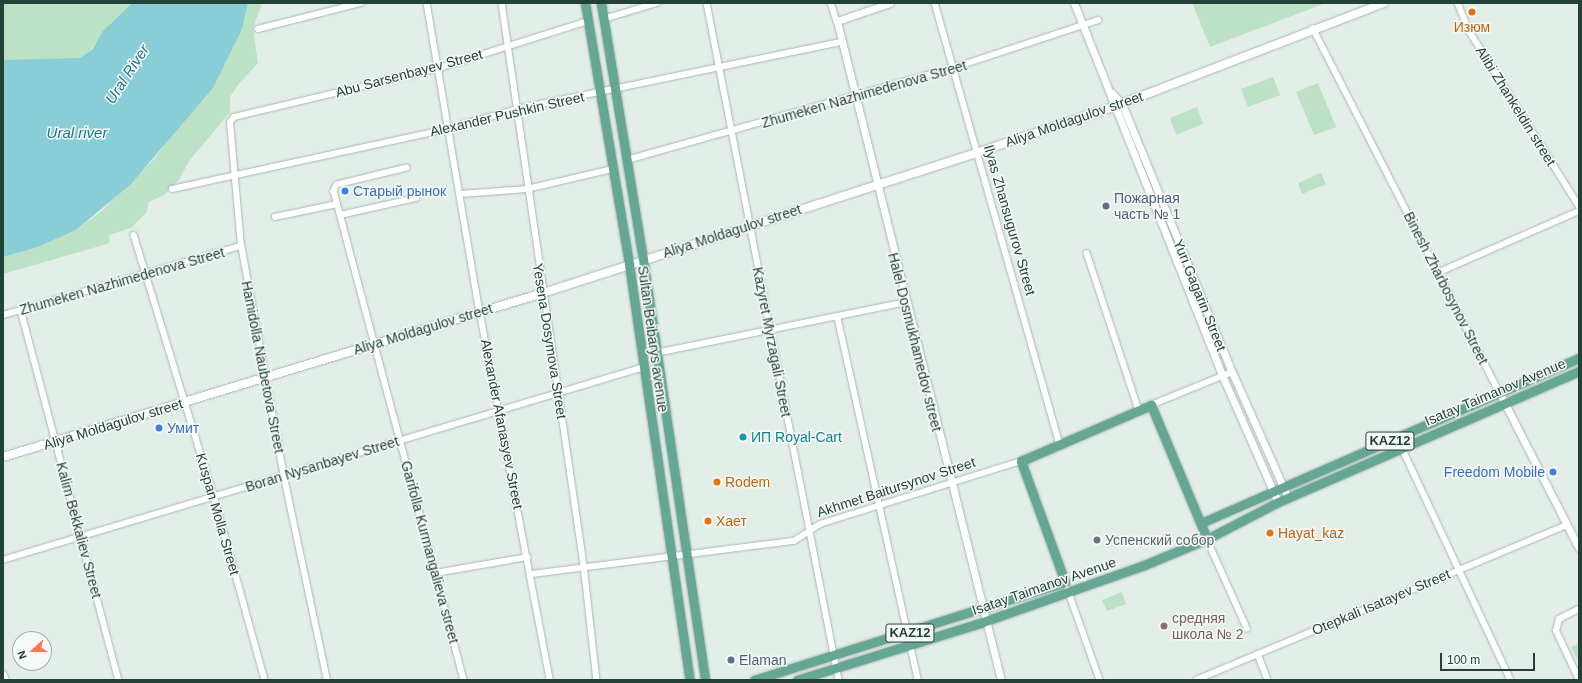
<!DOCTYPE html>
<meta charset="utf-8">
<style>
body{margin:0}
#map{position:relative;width:1582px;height:683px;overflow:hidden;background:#e4eee9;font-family:Helvetica,sans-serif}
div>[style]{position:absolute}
.green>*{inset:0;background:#bce1c4}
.water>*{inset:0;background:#89ced7}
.roads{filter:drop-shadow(0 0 1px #a6b7b0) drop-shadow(0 0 1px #a6b7b0)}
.minor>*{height:5.5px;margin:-2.75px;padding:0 2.75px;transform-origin:2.75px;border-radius:2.75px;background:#fff}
.tertiary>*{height:7px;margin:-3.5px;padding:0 3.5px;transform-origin:3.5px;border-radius:3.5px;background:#fff}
.secondary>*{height:8px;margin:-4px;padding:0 4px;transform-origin:4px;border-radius:4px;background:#fff}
.primary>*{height:9px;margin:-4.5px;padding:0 4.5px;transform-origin:4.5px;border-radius:4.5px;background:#65a794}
.dots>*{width:11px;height:11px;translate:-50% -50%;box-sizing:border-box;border:2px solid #f5faf8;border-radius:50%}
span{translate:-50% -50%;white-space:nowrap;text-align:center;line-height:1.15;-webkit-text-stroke:3px #f5faf8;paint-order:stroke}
.shield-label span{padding:1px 3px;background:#f5faf8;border:1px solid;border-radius:3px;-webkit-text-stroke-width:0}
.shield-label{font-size:13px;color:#224238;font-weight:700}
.food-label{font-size:14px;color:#c56008}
.left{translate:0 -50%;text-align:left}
.street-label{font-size:14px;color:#224238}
.shop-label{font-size:14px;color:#366cbe}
.right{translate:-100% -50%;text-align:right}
.service-label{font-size:14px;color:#4e5e75}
.culture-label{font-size:14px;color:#0d838f}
.worship-label{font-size:14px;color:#5b616d}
.education-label{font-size:14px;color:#785e54}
.water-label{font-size:15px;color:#177583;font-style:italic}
.frame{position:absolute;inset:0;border:4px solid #224238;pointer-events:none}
.north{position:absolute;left:12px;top:631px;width:40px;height:40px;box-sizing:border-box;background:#f5faf8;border:1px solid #a1b0ab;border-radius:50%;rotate:249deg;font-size:11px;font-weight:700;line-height:16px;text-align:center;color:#224238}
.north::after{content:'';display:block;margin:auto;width:14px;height:18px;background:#fc7855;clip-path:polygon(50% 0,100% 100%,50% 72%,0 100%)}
.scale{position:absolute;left:1440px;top:653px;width:95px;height:18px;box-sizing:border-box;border:2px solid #224238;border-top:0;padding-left:5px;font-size:12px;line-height:14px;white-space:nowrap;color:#224238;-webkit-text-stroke:3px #f5faf8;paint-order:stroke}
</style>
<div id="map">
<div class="green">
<div style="clip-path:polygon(3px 3px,132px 3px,111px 23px,87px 55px,74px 60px,23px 61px,3px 60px)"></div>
<div style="clip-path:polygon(248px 3px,262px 3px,253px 28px,258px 63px,237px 86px,230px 97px,230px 112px,189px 161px,179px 180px,164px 195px,149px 202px,146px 213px,131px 228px,109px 235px,110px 243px,3px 274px,3px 257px,38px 247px,76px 230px,102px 211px,155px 158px,227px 54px,242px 29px)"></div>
<div style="clip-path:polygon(1192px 3px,1326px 3px,1210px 47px)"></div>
<div style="clip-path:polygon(1273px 77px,1280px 95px,1248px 107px,1241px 89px)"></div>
<div style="clip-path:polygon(1318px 83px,1336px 127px,1314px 135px,1296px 92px)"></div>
<div style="clip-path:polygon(1197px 107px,1203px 124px,1176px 135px,1170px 118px)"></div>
<div style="clip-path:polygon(1321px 173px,1326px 184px,1302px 194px,1298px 183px)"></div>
<div style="clip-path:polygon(1122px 592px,1126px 604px,1107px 611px,1102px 600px)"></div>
<div style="clip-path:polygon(1578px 644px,1579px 657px,1577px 658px,1571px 647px)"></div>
</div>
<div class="water">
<div style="clip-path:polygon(132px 3px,248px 3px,242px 29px,213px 88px,130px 185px,76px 230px,38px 247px,3px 257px,3px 60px,80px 58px,92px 50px,103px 31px)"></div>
</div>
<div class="roads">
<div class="minor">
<div style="left:427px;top:3px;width:314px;rotate:80.3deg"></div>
<div style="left:480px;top:312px;width:375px;rotate:79.2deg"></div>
<div style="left:502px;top:3px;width:568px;rotate:81.7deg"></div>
<div style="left:584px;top:565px;width:116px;rotate:83.6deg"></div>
<div style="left:707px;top:3px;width:690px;rotate:78.97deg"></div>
<div style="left:831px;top:3px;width:19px;rotate:72deg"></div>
<div style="left:935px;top:3px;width:458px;rotate:74.2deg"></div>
<div style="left:1458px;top:3px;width:31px;rotate:68deg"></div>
<div style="left:1470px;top:32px;width:205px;rotate:57.9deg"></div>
<div style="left:604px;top:19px;width:55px;rotate:-16.8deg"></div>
<div style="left:1313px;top:28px;width:409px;rotate:62.9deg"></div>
<div style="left:258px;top:29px;width:106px;rotate:-14.2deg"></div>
<div style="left:627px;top:160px;width:339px;rotate:-15.8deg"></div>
<div style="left:953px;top:68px;width:153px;rotate:-18.3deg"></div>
<div style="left:407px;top:168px;width:72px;rotate:166.3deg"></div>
<div style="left:337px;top:185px;width:7px;rotate:117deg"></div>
<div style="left:334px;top:191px;width:506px;rotate:75.11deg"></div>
<div style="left:172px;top:189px;width:282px;rotate:-12.3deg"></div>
<div style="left:448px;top:129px;width:72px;rotate:-16.2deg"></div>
<div style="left:517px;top:109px;width:331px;rotate:-11.7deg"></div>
<div style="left:461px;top:194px;width:66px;rotate:-4.3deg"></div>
<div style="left:527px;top:189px;width:88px;rotate:-13.1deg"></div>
<div style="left:340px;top:215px;width:78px;rotate:-12.6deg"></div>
<div style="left:275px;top:217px;width:63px;rotate:-11.8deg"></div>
<div style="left:134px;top:235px;width:273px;rotate:73deg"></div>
<div style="left:214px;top:496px;width:191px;rotate:74.5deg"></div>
<div style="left:1087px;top:253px;width:165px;rotate:71.7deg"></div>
<div style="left:1437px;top:273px;width:155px;rotate:-23.6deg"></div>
<div style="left:21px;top:310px;width:383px;rotate:75.2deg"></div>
<div style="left:3px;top:315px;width:248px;rotate:-16.2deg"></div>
<div style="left:838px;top:318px;width:371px;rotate:77.5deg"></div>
<div style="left:656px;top:353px;width:255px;rotate:-11.5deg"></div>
<div style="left:1151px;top:405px;width:87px;rotate:-22.2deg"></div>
<div style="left:1397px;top:437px;width:268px;rotate:64.9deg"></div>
<div style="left:1207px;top:539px;width:98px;rotate:65.8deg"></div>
<div style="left:3px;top:560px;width:666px;rotate:-16.75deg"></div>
<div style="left:435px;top:573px;width:94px;rotate:-9.8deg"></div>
<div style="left:532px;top:574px;width:264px;rotate:-7.2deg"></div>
<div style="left:794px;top:541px;width:31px;rotate:-33deg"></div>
<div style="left:820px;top:524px;width:211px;rotate:-17.4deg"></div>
<div style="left:1068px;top:590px;width:96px;rotate:70.4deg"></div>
<div style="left:1258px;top:654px;width:28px;rotate:69deg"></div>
<div style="left:327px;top:680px;width:208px;rotate:-102deg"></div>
<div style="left:284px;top:477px;width:235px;rotate:-100.5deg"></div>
<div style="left:241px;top:246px;width:124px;rotate:-95.1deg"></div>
<div style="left:230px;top:122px;width:6px;rotate:-51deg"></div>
<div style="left:234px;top:117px;width:211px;rotate:-13.4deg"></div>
<div style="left:439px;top:68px;width:156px;rotate:-17.5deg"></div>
<div style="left:1196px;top:680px;width:402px;rotate:-22.7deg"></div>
<div style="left:1579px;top:680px;width:54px;rotate:-115.1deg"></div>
<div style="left:1556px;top:631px;width:12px;rotate:-76deg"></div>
<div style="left:1559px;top:619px;width:22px;rotate:-27deg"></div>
</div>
<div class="tertiary">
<div style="left:890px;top:3px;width:56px;rotate:161.2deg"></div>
<div style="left:837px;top:21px;width:679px;rotate:76.03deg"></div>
<div style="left:1074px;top:3px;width:400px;rotate:68.3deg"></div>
<div style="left:1222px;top:375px;width:139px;rotate:66.2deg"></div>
<div style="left:1112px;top:93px;width:15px;rotate:48deg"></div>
<div style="left:1122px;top:104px;width:290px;rotate:67.7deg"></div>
<div style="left:1232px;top:372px;width:138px;rotate:66deg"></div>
<div style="left:1499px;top:392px;width:175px;rotate:62.9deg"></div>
<div style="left:3px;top:674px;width:6px;rotate:72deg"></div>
</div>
<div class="secondary">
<div style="left:3px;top:457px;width:564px;rotate:-16.89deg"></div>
<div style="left:543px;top:293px;width:455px;rotate:-17.9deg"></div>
<div style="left:976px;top:153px;width:145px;rotate:-18.6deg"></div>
<div style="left:1113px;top:107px;width:290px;rotate:-21deg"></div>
</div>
<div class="primary">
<div style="left:585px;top:3px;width:265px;rotate:80.4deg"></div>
<div style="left:629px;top:264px;width:420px;rotate:81.7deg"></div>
<div style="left:601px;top:3px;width:259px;rotate:80.7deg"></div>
<div style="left:643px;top:259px;width:426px;rotate:81.6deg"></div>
<div style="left:1201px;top:523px;width:412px;rotate:-23.6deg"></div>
<div style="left:754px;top:680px;width:326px;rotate:-17.5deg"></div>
<div style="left:1065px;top:582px;width:129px;rotate:-110deg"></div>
<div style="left:1021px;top:461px;width:142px;rotate:-23.3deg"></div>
<div style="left:1151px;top:405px;width:145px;rotate:67.3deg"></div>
<div style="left:797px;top:680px;width:192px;rotate:-17.3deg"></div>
<div style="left:980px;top:623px;width:172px;rotate:-19.4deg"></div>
<div style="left:1142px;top:566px;width:70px;rotate:-22.6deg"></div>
<div style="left:1207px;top:539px;width:80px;rotate:-27.5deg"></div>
<div style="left:1278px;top:502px;width:328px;rotate:-23.5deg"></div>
</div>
</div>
<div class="dots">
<div style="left:1472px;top:12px;background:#e8710a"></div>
<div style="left:345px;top:191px;background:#3f7fe0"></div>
<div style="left:1106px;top:206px;background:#5c6f8a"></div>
<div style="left:159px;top:428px;background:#3f7fe0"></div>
<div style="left:743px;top:437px;background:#0f9aa8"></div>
<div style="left:1553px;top:472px;background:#3f7fe0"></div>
<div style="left:717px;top:482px;background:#e8710a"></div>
<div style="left:708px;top:521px;background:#e8710a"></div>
<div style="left:1270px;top:533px;background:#e8710a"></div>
<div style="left:1097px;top:540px;background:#6b7280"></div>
<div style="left:1164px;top:626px;background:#8d6e63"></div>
<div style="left:731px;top:660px;background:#5c6f8a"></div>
</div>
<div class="shield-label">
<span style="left:1390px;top:441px">KAZ12</span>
<span style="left:910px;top:633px">KAZ12</span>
</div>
<div class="food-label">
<span style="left:1472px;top:27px">Изюм</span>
<span class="left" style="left:725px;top:482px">Rodem</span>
<span class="left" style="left:716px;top:521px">Хает</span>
<span class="left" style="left:1278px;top:533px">Hayat_kaz</span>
</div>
<div class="street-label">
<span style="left:409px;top:73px;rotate:-15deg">Abu Sarsenbayev Street</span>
<span style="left:864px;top:94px;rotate:-16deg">Zhumeken Nazhimedenova Street</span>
<span style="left:1516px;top:106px;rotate:58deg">Alibi Zhankeldin street</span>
<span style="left:507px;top:114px;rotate:-13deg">Alexander Pushkin Street</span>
<span style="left:1074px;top:119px;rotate:-19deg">Aliya Moldagulov street</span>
<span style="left:1010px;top:220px;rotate:74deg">Ilyas Zhansugurov Street</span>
<span style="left:732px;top:231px;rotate:-18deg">Aliya Moldagulov street</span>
<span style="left:122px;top:281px;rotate:-16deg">Zhumeken Nazhimedenova Street</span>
<span style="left:1446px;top:288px;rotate:63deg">Binesh Zharbosynov Street</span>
<span style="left:1200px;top:295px;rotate:68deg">Yuri Gagarin Street</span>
<span style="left:423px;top:329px;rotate:-17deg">Aliya Moldagulov street</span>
<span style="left:653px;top:339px;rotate:82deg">Sultan Beibarys avenue</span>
<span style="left:550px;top:341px;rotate:81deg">Yesena Dosymova Street</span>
<span style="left:772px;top:342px;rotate:79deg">Kazyret Myrzagali Street</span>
<span style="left:915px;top:342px;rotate:76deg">Halel Dosmukhamedov street</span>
<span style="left:263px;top:367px;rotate:79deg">Hamidolla Naubetova Street</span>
<span style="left:1495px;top:392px;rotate:-23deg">Isatay Taimanov Avenue</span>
<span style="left:113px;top:424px;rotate:-17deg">Aliya Moldagulov street</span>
<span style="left:502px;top:424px;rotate:79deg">Alexander Afanasyev Street</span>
<span style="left:322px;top:464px;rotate:-17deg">Boran Nysanbayev Street</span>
<span style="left:896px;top:487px;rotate:-18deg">Akhmet Baitursynov Street</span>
<span style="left:218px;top:514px;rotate:74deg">Kuspan Molla Street</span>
<span style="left:79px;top:530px;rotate:75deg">Kalim Bekkaliev Street</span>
<span style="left:430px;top:552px;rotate:75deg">Garifolla Kurmangalieva street</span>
<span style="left:1044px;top:586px;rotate:-19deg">Isatay Taimanov Avenue</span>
<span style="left:1381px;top:602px;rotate:-23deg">Otepkali Isatayev Street</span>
</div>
<div class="shop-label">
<span class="left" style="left:353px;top:191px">Старый рынок</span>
<span class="left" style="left:167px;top:428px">Умит</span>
<span class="right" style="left:1545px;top:472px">Freedom Mobile</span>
</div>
<div class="service-label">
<span class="left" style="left:1114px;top:206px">Пожарная<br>часть № 1</span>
<span class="left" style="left:739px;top:660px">Elaman</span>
</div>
<div class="culture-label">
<span class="left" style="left:751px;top:437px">ИП Royal-Cart</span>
</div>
<div class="worship-label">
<span class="left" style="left:1105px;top:540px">Успенский собор</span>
</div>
<div class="education-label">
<span class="left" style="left:1172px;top:626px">cредняя<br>школа № 2</span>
</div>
<div class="water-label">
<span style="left:127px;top:74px;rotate:-57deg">Ural River</span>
<span style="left:77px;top:133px">Ural river</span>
</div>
<div class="frame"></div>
<div class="north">N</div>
<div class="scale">100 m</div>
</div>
